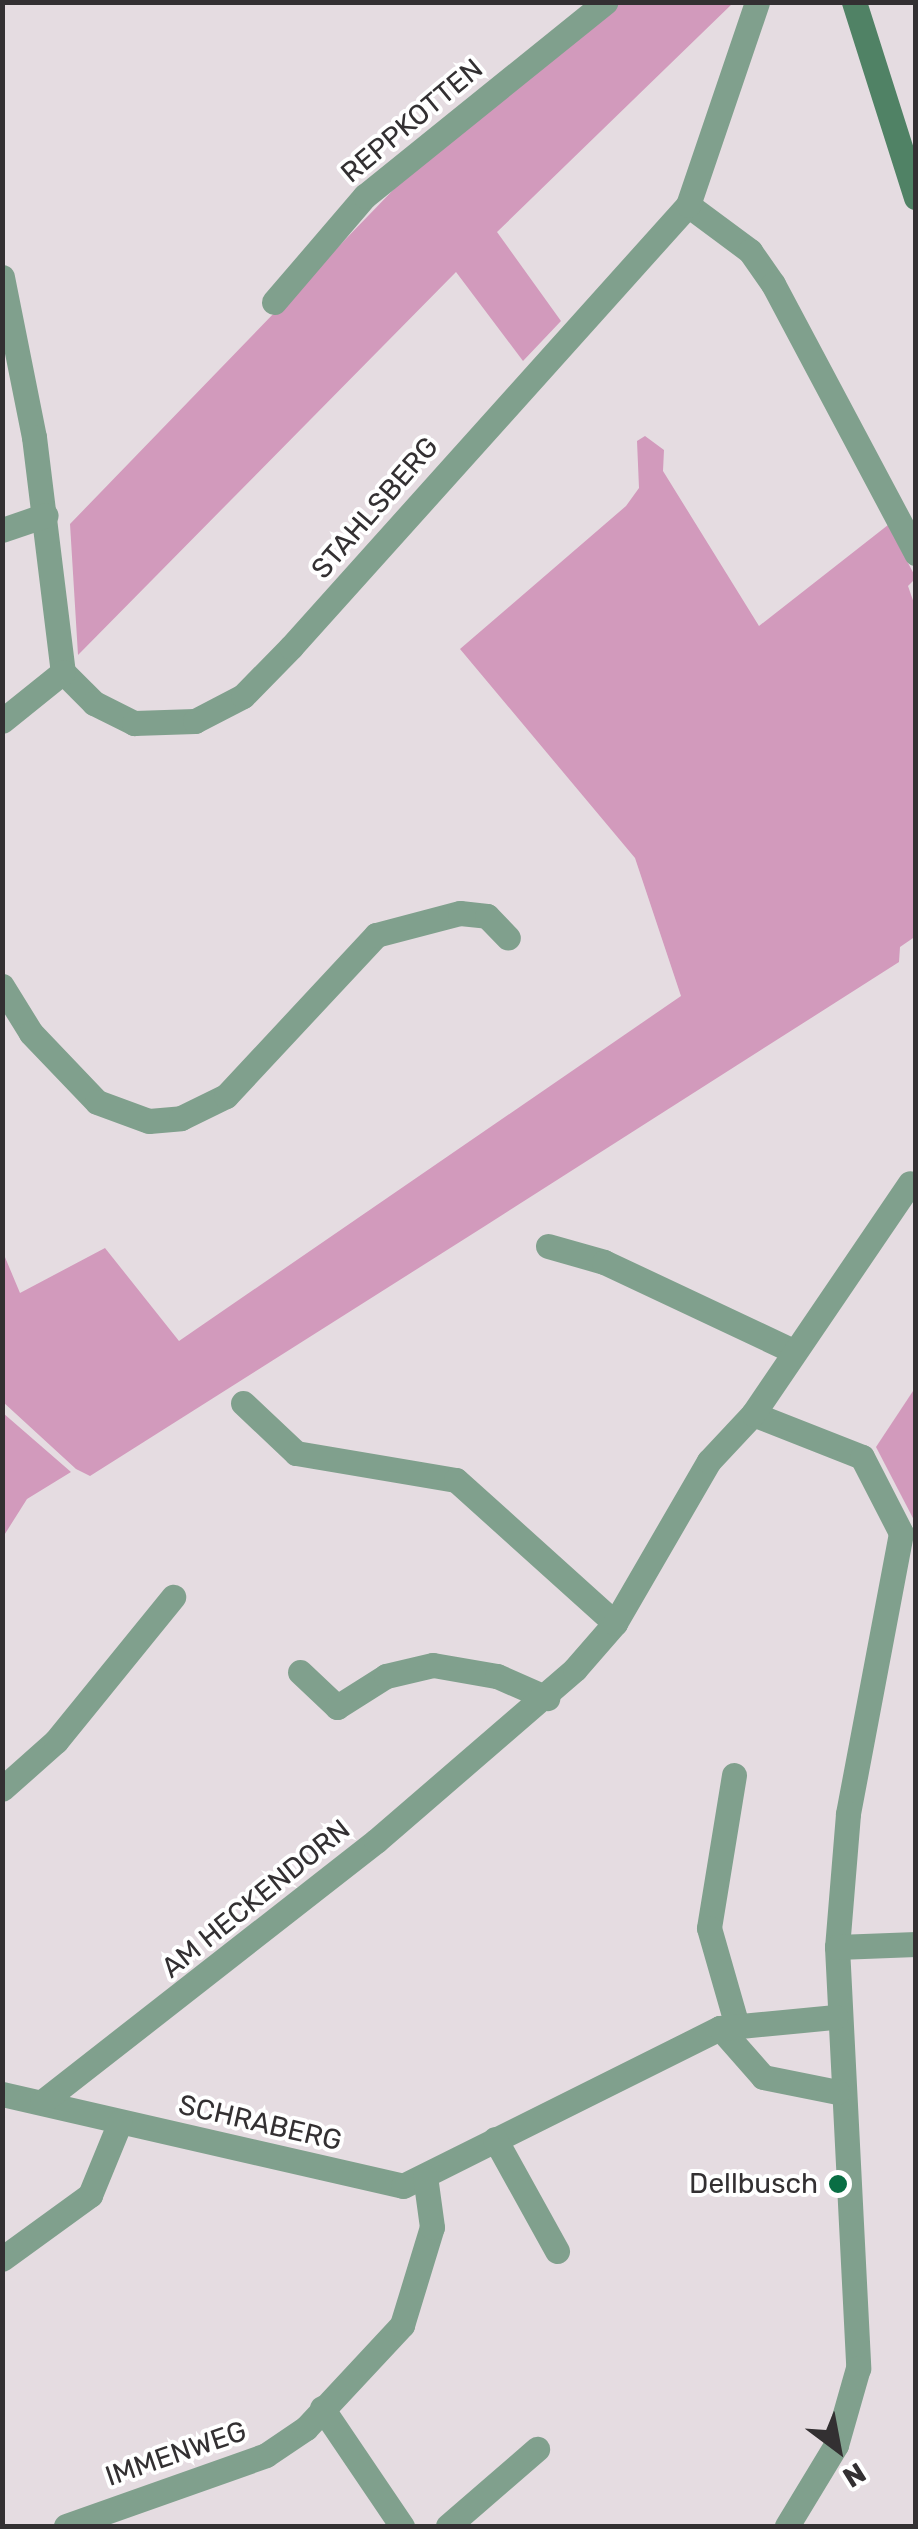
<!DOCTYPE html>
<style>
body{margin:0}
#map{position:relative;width:918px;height:2529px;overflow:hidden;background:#e5dce1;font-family:Rubik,sans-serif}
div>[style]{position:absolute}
.green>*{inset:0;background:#d29abc}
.street>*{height:25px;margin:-12.5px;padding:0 12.5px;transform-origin:12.5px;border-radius:12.5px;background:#80a08d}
.secondary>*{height:25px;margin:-12.5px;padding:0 12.5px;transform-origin:12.5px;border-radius:12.5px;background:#508265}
.dots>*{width:28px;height:28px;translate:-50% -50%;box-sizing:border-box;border:5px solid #fff;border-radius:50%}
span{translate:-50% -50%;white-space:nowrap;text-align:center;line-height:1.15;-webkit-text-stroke:8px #fff;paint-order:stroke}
.street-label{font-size:28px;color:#333032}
.poi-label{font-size:28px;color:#333032}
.right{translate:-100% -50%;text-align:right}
.frame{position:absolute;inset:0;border:5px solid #333032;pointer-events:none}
.north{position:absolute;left:788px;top:2399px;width:100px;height:100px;-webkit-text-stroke:8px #fff;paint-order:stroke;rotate:148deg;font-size:28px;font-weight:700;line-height:40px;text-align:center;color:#333032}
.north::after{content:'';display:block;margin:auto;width:35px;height:45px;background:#333032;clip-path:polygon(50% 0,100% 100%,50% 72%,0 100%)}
</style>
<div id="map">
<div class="green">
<div style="clip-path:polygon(615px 3px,733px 3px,497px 232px,561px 321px,523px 361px,456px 272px,78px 655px,70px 524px,427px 155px)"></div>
<div style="clip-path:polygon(645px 436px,664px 450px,663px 471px,759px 626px,888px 525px,916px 578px,908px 586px,916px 609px,916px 936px,900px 947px,899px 962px,485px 1226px,90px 1476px,76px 1469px,3px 1402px,2px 1250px,20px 1293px,105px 1248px,179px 1341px,681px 996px,635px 858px,460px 649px,626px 506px,639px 488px,637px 441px)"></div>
<div style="clip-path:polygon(915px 1388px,915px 1522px,876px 1447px)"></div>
<div style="clip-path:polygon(3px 1413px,71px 1472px,27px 1499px,3px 1537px)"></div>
</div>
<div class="street">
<div style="left:688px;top:205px;width:77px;rotate:36.6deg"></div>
<div style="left:750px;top:251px;width:40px;rotate:55.1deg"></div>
<div style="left:773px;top:284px;width:305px;rotate:62deg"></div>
<div style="left:2px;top:277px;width:163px;rotate:78.7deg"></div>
<div style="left:34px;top:437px;width:237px;rotate:83deg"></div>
<div style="left:63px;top:672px;width:44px;rotate:45deg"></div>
<div style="left:94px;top:703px;width:45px;rotate:26.6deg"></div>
<div style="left:134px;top:723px;width:61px;rotate:-1.9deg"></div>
<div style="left:195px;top:721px;width:54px;rotate:-27.5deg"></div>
<div style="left:243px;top:696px;width:69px;rotate:-45.6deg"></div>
<div style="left:291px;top:647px;width:594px;rotate:-48.07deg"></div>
<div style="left:688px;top:205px;width:214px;rotate:-71.2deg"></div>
<div style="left:274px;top:302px;width:140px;rotate:-49.4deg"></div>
<div style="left:365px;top:196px;width:309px;rotate:-38.9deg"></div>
<div style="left:2px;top:530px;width:46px;rotate:-18.8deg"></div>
<div style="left:2px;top:721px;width:78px;rotate:-38.8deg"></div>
<div style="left:2px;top:986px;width:55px;rotate:58.3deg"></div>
<div style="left:31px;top:1033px;width:95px;rotate:46.3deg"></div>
<div style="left:97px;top:1102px;width:55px;rotate:20.1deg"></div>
<div style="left:149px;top:1121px;width:32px;rotate:-5deg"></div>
<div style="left:181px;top:1118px;width:50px;rotate:-26.1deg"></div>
<div style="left:226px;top:1096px;width:220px;rotate:-47deg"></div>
<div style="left:376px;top:935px;width:87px;rotate:-14.7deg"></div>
<div style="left:460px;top:913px;width:27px;rotate:6deg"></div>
<div style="left:487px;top:916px;width:30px;rotate:46deg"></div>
<div style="left:548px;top:1246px;width:58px;rotate:15.9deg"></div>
<div style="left:604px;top:1262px;width:209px;rotate:25.2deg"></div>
<div style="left:243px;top:1403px;width:73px;rotate:43.3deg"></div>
<div style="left:296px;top:1453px;width:162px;rotate:9.6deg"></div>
<div style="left:456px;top:1480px;width:214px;rotate:42deg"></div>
<div style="left:753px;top:1414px;width:117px;rotate:21.5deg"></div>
<div style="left:862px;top:1457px;width:85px;rotate:62.8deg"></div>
<div style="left:901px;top:1533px;width:286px;rotate:100.7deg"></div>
<div style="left:848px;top:1814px;width:133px;rotate:94.7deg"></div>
<div style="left:837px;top:1947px;width:422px;rotate:87.1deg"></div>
<div style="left:858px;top:2368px;width:80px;rotate:105.9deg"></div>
<div style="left:836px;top:2445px;width:95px;rotate:121.2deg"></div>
<div style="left:300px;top:1672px;width:51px;rotate:43.4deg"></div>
<div style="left:337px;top:1707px;width:58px;rotate:-32.3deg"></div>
<div style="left:386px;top:1676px;width:48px;rotate:-13.2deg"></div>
<div style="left:433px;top:1665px;width:65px;rotate:9.8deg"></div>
<div style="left:497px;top:1676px;width:55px;rotate:23.7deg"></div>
<div style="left:734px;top:1775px;width:155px;rotate:99.3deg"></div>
<div style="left:709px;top:1928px;width:98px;rotate:74deg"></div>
<div style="left:2px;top:1789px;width:72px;rotate:-41.6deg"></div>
<div style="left:56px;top:1741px;width:186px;rotate:-50.9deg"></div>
<div style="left:837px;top:1947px;width:79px;rotate:-2.2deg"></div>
<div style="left:720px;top:2028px;width:65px;rotate:48.7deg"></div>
<div style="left:763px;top:2077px;width:76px;rotate:11.3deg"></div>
<div style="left:2px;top:2094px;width:411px;rotate:12.9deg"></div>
<div style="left:403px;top:2186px;width:354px;rotate:-26.5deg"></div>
<div style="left:720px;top:2028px;width:116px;rotate:-5.5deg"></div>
<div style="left:42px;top:2102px;width:424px;rotate:-38deg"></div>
<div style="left:376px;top:1841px;width:263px;rotate:-40.8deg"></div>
<div style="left:575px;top:1669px;width:61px;rotate:-49deg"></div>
<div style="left:615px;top:1623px;width:187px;rotate:-59.9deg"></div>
<div style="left:709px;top:1461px;width:64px;rotate:-46.9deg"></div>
<div style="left:753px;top:1414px;width:279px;rotate:-55.8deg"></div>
<div style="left:495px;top:2139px;width:128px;rotate:61deg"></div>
<div style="left:2px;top:2259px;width:109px;rotate:-36deg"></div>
<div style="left:90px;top:2195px;width:79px;rotate:-67.7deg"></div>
<div style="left:322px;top:2408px;width:143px;rotate:55.9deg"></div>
<div style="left:66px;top:2526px;width:212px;rotate:-19.5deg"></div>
<div style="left:266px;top:2455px;width:48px;rotate:-34deg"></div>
<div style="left:306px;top:2428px;width:141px;rotate:-47deg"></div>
<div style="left:402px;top:2325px;width:102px;rotate:-73deg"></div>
<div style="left:432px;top:2227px;width:51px;rotate:-97.8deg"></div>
<div style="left:448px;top:2526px;width:118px;rotate:-40.9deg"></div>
</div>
<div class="secondary">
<div style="left:854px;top:2px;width:205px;rotate:72.4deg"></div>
</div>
<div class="dots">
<div style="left:838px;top:2184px;background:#096e44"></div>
</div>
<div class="street-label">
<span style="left:412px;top:121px;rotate:-40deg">REPPKOTTEN</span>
<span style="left:375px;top:508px;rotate:-49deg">STAHLSBERG</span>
<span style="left:256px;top:1899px;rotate:-39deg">AM HECKENDORN</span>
<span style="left:260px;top:2123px;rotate:13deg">SCHRABERG</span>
<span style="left:176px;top:2454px;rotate:-19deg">IMMENWEG</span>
</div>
<div class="poi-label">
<span class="right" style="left:818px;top:2184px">Dellbusch</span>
</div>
<div class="frame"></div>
<div class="north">N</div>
</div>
